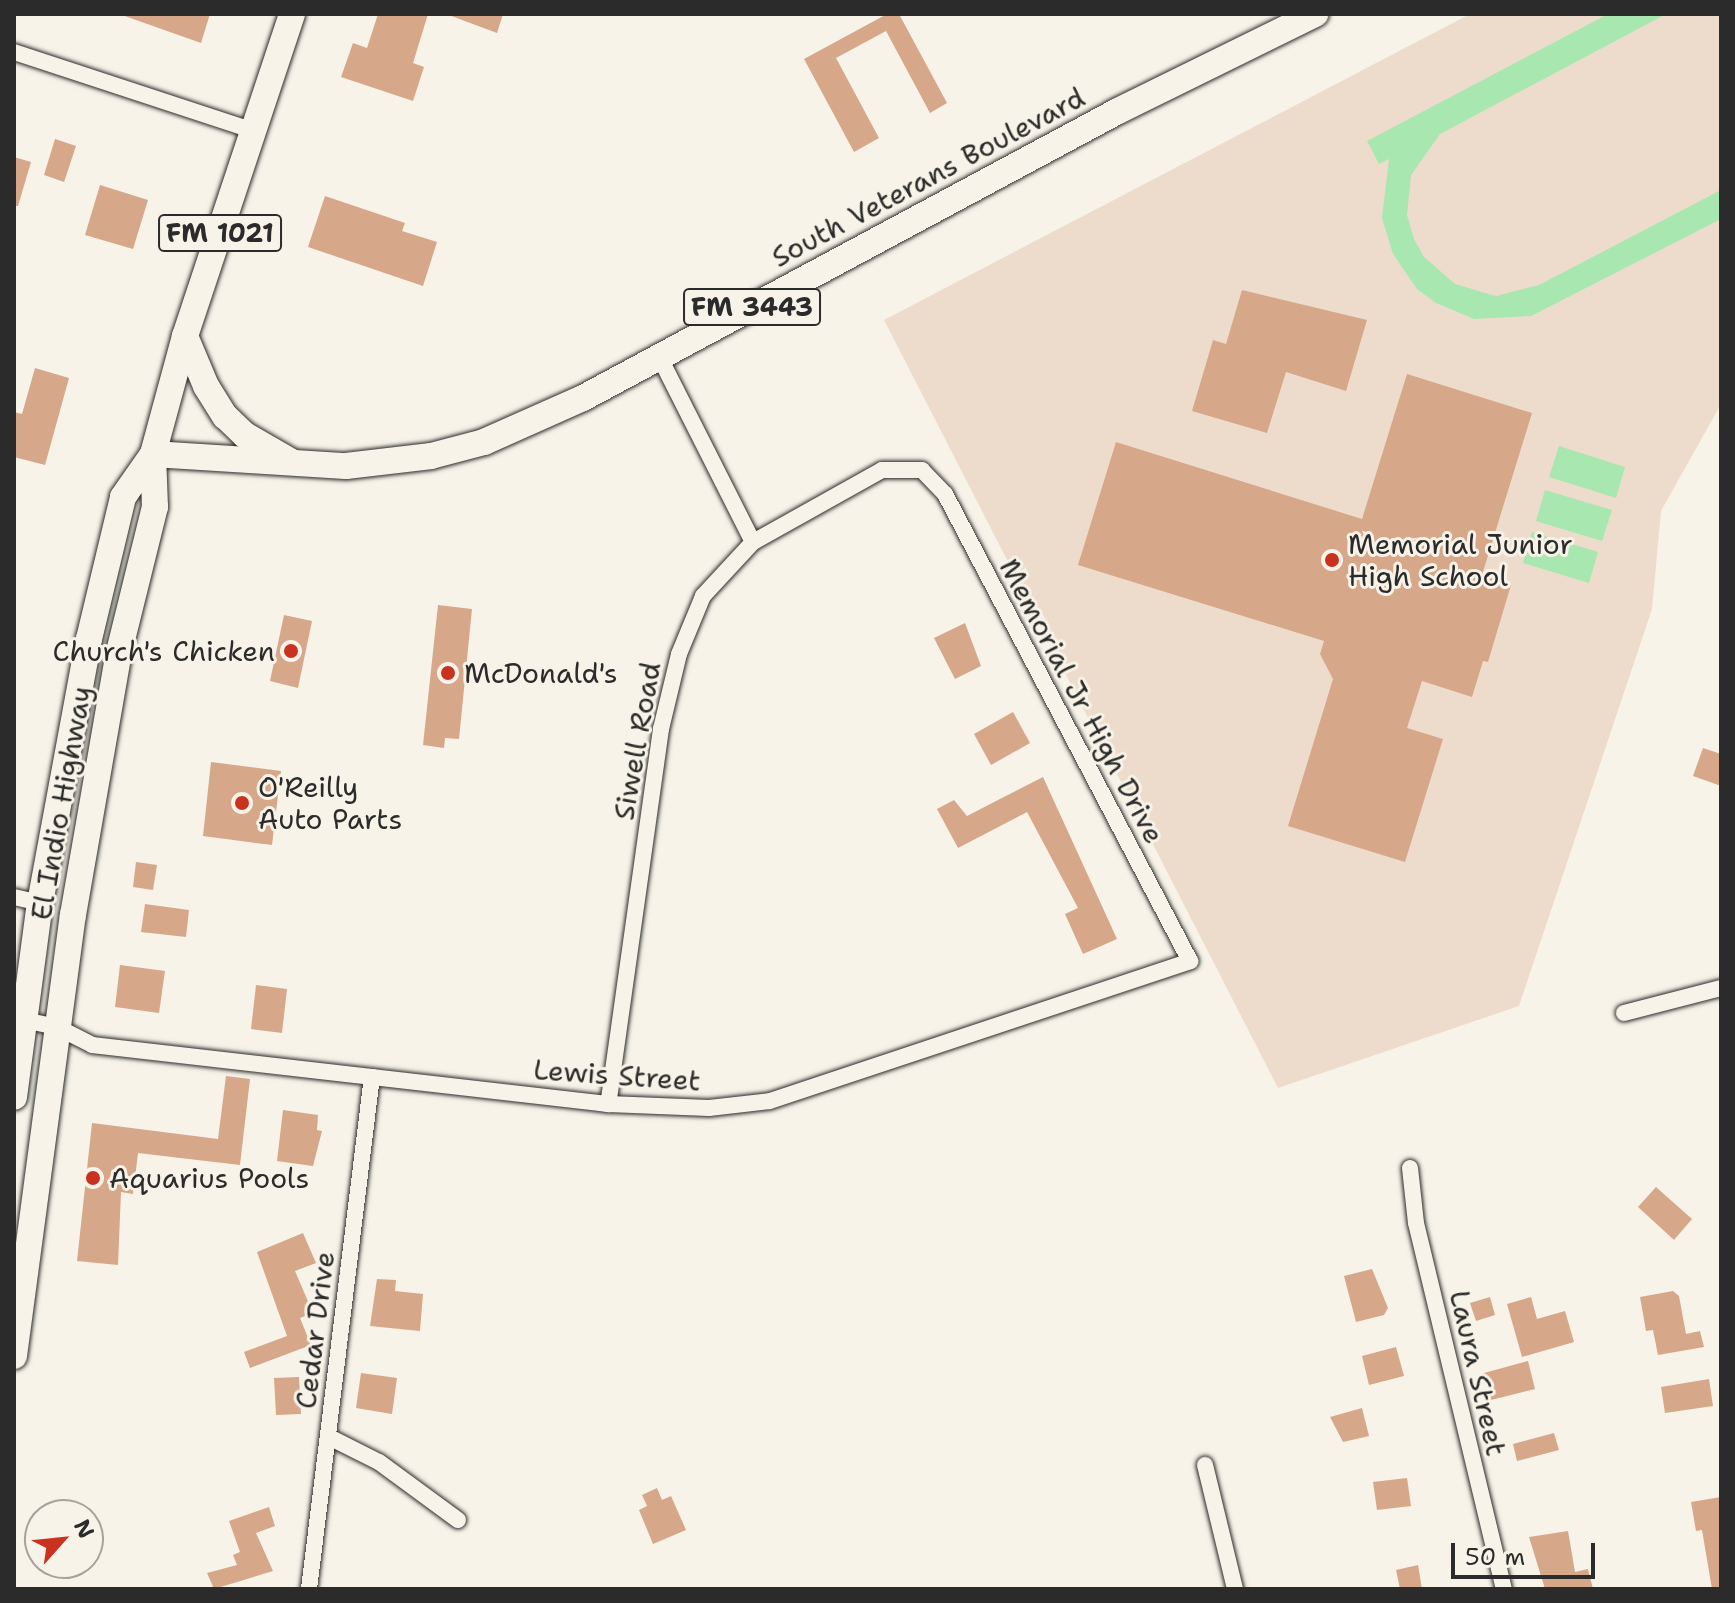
<!DOCTYPE html>
<style>
body{margin:0}
#map{position:relative;width:1735px;height:1603px;overflow:hidden;background:#f7f3e8;font-family:"Shantell Sans",sans-serif}
div>[style]{position:absolute}
.built>*{inset:0;background:#eddccc}
.green>*{inset:0;background:#a8e7af}
.building>*{inset:0;background:#d7a789}
.roads{filter:drop-shadow(0 0 2px #2b2b2b) drop-shadow(0 0 2px #2b2b2b)}
.street>*{height:16px;margin:-8px;padding:0 8px;transform-origin:8px;border-radius:8px;background:#f7f3e8}
.primary>*{height:26px;margin:-13px;padding:0 13px;transform-origin:13px;border-radius:13px;background:#f7f3e8}
.dots>*{width:22px;height:22px;translate:-50% -50%;box-sizing:border-box;border:4px solid #f7f3e8;border-radius:50%}
span{translate:-50% -50%;white-space:nowrap;text-align:center;line-height:1.15;-webkit-text-stroke:6px #f7f3e8;paint-order:stroke}
.shield-label span{padding:2px 6px;background:#f7f3e8;border:2px solid;border-radius:6px;-webkit-text-stroke-width:0}
.shield-label{font-size:26px;color:#2b2b2b;font-weight:700}
.street-label{font-size:28px;color:#2b2b2b}
.poi-label{font-size:28px;color:#2b2b2b}
.left{translate:0 -50%;text-align:left}
.right{translate:-100% -50%;text-align:right}
.frame{position:absolute;inset:0;border:16px solid #2b2b2b;pointer-events:none}
.north{position:absolute;left:24px;top:1499px;width:80px;height:80px;box-sizing:border-box;background:#f7f3e8;border:2px solid #a5a39c;border-radius:50%;rotate:63deg;font-size:22px;font-weight:700;line-height:32px;text-align:center;color:#2b2b2b}
.north::after{content:'';display:block;margin:auto;width:28px;height:36px;background:#c8321e;clip-path:polygon(50% 0,100% 100%,50% 72%,0 100%)}
.scale{position:absolute;left:1451px;top:1543px;width:144px;height:36px;box-sizing:border-box;border:4px solid #2b2b2b;border-top:0;padding-left:10px;font-size:24px;line-height:28px;white-space:nowrap;color:#2b2b2b;-webkit-text-stroke:6px #f7f3e8;paint-order:stroke}
</style>
<div id="map">
<div class="built">
<div style="clip-path:polygon(1470px 14px,1721px 14px,1721px 404px,1661px 511px,1652px 609px,1519px 1006px,1278px 1088px,884px 320px)"></div>
</div>
<div class="green">
<div style="clip-path:polygon(1608px 14px,1666px 14px,1440px 134px,1411px 175px,1407px 215px,1414px 239px,1424px 257px,1455px 284px,1496px 296px,1539px 285px,1721px 190px,1721px 219px,1531px 316px,1474px 319px,1436px 303px,1417px 289px,1393px 254px,1382px 218px,1389px 159px,1379px 164px,1367px 141px)"></div>
<div style="clip-path:polygon(1559px 446px,1625px 467px,1616px 498px,1549px 477px)"></div>
<div style="clip-path:polygon(1545px 490px,1612px 510px,1602px 541px,1536px 521px)"></div>
<div style="clip-path:polygon(1532px 532px,1598px 552px,1589px 583px,1523px 563px)"></div>
</div>
<div class="building">
<div style="clip-path:polygon(119px 14px,210px 14px,201px 43px)"></div>
<div style="clip-path:polygon(378px 14px,428px 14px,413px 63px,424px 67px,413px 101px,341px 77px,353px 43px,367px 48px)"></div>
<div style="clip-path:polygon(446px 14px,503px 14px,497px 33px)"></div>
<div style="clip-path:polygon(887px 14px,899px 14px,947px 103px,930px 113px,886px 31px,836px 58px,879px 138px,854px 152px,804px 59px)"></div>
<div style="clip-path:polygon(55px 139px,76px 146px,64px 182px,44px 175px)"></div>
<div style="clip-path:polygon(14px 157px,31px 162px,18px 206px,14px 206px)"></div>
<div style="clip-path:polygon(100px 185px,148px 200px,133px 249px,85px 235px)"></div>
<div style="clip-path:polygon(325px 196px,405px 223px,402px 231px,437px 242px,423px 286px,308px 247px)"></div>
<div style="clip-path:polygon(1242px 290px,1367px 320px,1346px 391px,1286px 372px,1267px 433px,1192px 411px,1213px 340px,1226px 344px)"></div>
<div style="clip-path:polygon(35px 368px,69px 378px,45px 465px,14px 457px,14px 412px,22px 414px)"></div>
<div style="clip-path:polygon(1407px 374px,1532px 413px,1482px 575px,1511px 585px,1488px 662px,1483px 661px,1472px 697px,1422px 681px,1407px 728px,1443px 739px,1405px 862px,1288px 826px,1333px 679px,1320px 654px,1324px 641px,1078px 565px,1116px 442px,1362px 519px)"></div>
<div style="clip-path:polygon(438px 605px,472px 609px,459px 739px,445px 738px,444px 748px,423px 745px)"></div>
<div style="clip-path:polygon(284px 615px,312px 621px,298px 688px,270px 681px)"></div>
<div style="clip-path:polygon(965px 623px,981px 666px,955px 679px,934px 638px)"></div>
<div style="clip-path:polygon(1013px 712px,1030px 743px,991px 765px,974px 734px)"></div>
<div style="clip-path:polygon(1703px 748px,1721px 754px,1721px 786px,1693px 776px)"></div>
<div style="clip-path:polygon(211px 762px,281px 771px,272px 845px,203px 836px)"></div>
<div style="clip-path:polygon(1043px 777px,1117px 939px,1083px 954px,1065px 914px,1078px 908px,1027px 812px,958px 848px,937px 809px,954px 800px,967px 816px)"></div>
<div style="clip-path:polygon(136px 862px,157px 865px,153px 890px,133px 887px)"></div>
<div style="clip-path:polygon(145px 904px,189px 910px,186px 937px,141px 932px)"></div>
<div style="clip-path:polygon(120px 965px,165px 971px,159px 1013px,115px 1007px)"></div>
<div style="clip-path:polygon(256px 985px,287px 989px,282px 1033px,251px 1029px)"></div>
<div style="clip-path:polygon(226px 1076px,250px 1079px,240px 1165px,138px 1153px,133px 1194px,121px 1192px,118px 1265px,77px 1261px,92px 1123px,218px 1139px)"></div>
<div style="clip-path:polygon(283px 1110px,318px 1115px,317px 1130px,322px 1131px,313px 1166px,277px 1161px)"></div>
<div style="clip-path:polygon(1656px 1187px,1692px 1219px,1674px 1240px,1638px 1207px)"></div>
<div style="clip-path:polygon(303px 1233px,316px 1263px,295px 1271px,313px 1313px,300px 1318px,311px 1345px,250px 1368px,244px 1352px,287px 1336px,257px 1252px)"></div>
<div style="clip-path:polygon(1372px 1269px,1388px 1308px,1384px 1315px,1356px 1322px,1344px 1276px)"></div>
<div style="clip-path:polygon(377px 1279px,396px 1280px,395px 1291px,423px 1294px,420px 1331px,370px 1326px)"></div>
<div style="clip-path:polygon(1673px 1291px,1679px 1296px,1686px 1334px,1700px 1331px,1704px 1347px,1658px 1355px,1653px 1330px,1646px 1331px,1640px 1297px)"></div>
<div style="clip-path:polygon(1490px 1297px,1495px 1315px,1476px 1321px,1470px 1303px)"></div>
<div style="clip-path:polygon(1531px 1297px,1537px 1319px,1565px 1311px,1574px 1342px,1522px 1357px,1507px 1304px)"></div>
<div style="clip-path:polygon(1396px 1347px,1404px 1376px,1369px 1385px,1362px 1356px)"></div>
<div style="clip-path:polygon(1528px 1361px,1535px 1389px,1491px 1400px,1484px 1373px)"></div>
<div style="clip-path:polygon(361px 1373px,397px 1378px,392px 1414px,356px 1408px)"></div>
<div style="clip-path:polygon(299px 1377px,301px 1414px,276px 1415px,274px 1378px)"></div>
<div style="clip-path:polygon(1709px 1379px,1713px 1406px,1665px 1413px,1661px 1387px)"></div>
<div style="clip-path:polygon(1362px 1408px,1369px 1436px,1343px 1442px,1330px 1417px)"></div>
<div style="clip-path:polygon(1554px 1433px,1559px 1450px,1517px 1461px,1513px 1444px)"></div>
<div style="clip-path:polygon(1407px 1478px,1411px 1506px,1377px 1510px,1373px 1482px)"></div>
<div style="clip-path:polygon(657px 1488px,662px 1500px,671px 1496px,686px 1530px,653px 1544px,639px 1510px,647px 1506px,642px 1495px)"></div>
<div style="clip-path:polygon(1721px 1497px,1721px 1589px,1712px 1589px,1702px 1530px,1696px 1531px,1691px 1502px)"></div>
<div style="clip-path:polygon(269px 1507px,275px 1526px,256px 1533px,273px 1571px,214px 1589px,207px 1573px,237px 1565px,233px 1555px,240px 1552px,229px 1521px)"></div>
<div style="clip-path:polygon(1568px 1531px,1575px 1572px,1588px 1569px,1593px 1589px,1545px 1589px,1529px 1537px)"></div>
<div style="clip-path:polygon(1418px 1565px,1422px 1589px,1400px 1589px,1396px 1570px)"></div>
</div>
<div class="roads">
<div class="street">
<div style="left:14px;top:52px;width:253px;rotate:18.2deg"></div>
<div style="left:659px;top:356px;width:208px;rotate:63.2deg"></div>
<div style="left:14px;top:897px;width:27px;rotate:13deg"></div>
<div style="left:1624px;top:1013px;width:100px;rotate:-14.5deg"></div>
<div style="left:24px;top:1020px;width:34px;rotate:12deg"></div>
<div style="left:57px;top:1027px;width:39px;rotate:27deg"></div>
<div style="left:92px;top:1045px;width:519px;rotate:6.52deg"></div>
<div style="left:608px;top:1104px;width:101px;rotate:2.3deg"></div>
<div style="left:709px;top:1108px;width:61px;rotate:-6.5deg"></div>
<div style="left:770px;top:1101px;width:443px;rotate:-18.4deg"></div>
<div style="left:1190px;top:961px;width:527px;rotate:-117.68deg"></div>
<div style="left:945px;top:494px;width:33px;rotate:-134deg"></div>
<div style="left:922px;top:470px;width:40px;rotate:180deg"></div>
<div style="left:882px;top:470px;width:148px;rotate:150.8deg"></div>
<div style="left:753px;top:542px;width:74px;rotate:132.8deg"></div>
<div style="left:703px;top:596px;width:63px;rotate:112.5deg"></div>
<div style="left:679px;top:654px;width:77px;rotate:103.5deg"></div>
<div style="left:661px;top:729px;width:379px;rotate:98deg"></div>
<div style="left:1410px;top:1168px;width:55px;rotate:83.8deg"></div>
<div style="left:1416px;top:1223px;width:376px;rotate:76.5deg"></div>
<div style="left:329px;top:1437px;width:56px;rotate:26.6deg"></div>
<div style="left:379px;top:1462px;width:98px;rotate:36.3deg"></div>
<div style="left:1205px;top:1465px;width:128px;rotate:76.4deg"></div>
<div style="left:309px;top:1589px;width:516px;rotate:-82.99deg"></div>
</div>
<div class="primary">
<div style="left:185px;top:336px;width:54px;rotate:67.2deg"></div>
<div style="left:206px;top:386px;width:36px;rotate:58deg"></div>
<div style="left:225px;top:416px;width:28px;rotate:44deg"></div>
<div style="left:245px;top:435px;width:54px;rotate:29.9deg"></div>
<div style="left:153px;top:454px;width:193px;rotate:3.6deg"></div>
<div style="left:346px;top:466px;width:86px;rotate:-6.7deg"></div>
<div style="left:431px;top:456px;width:55px;rotate:-14.8deg"></div>
<div style="left:484px;top:442px;width:108px;rotate:-24deg"></div>
<div style="left:583px;top:398px;width:607px;rotate:-28.21deg"></div>
<div style="left:1118px;top:111px;width:220px;rotate:-26.2deg"></div>
<div style="left:14px;top:1097px;width:196px;rotate:-82.4deg"></div>
<div style="left:40px;top:903px;width:269px;rotate:-79.5deg"></div>
<div style="left:89px;top:639px;width:146px;rotate:-76.5deg"></div>
<div style="left:123px;top:497px;width:52px;rotate:-55.1deg"></div>
<div style="left:14px;top:1356px;width:445px;rotate:-82.4deg"></div>
<div style="left:73px;top:915px;width:263px;rotate:-80.1deg"></div>
<div style="left:118px;top:656px;width:154px;rotate:-76.1deg"></div>
<div style="left:155px;top:507px;width:53px;rotate:-92.2deg"></div>
<div style="left:153px;top:454px;width:122px;rotate:-74.8deg"></div>
<div style="left:185px;top:336px;width:339px;rotate:-71.6deg"></div>
</div>
</div>
<div class="dots">
<div style="left:1332px;top:560px;background:#c8321e"></div>
<div style="left:291px;top:651px;background:#c8321e"></div>
<div style="left:448px;top:673px;background:#c8321e"></div>
<div style="left:242px;top:803px;background:#c8321e"></div>
<div style="left:93px;top:1178px;background:#c8321e"></div>
</div>
<div class="shield-label">
<span style="left:220px;top:233px">FM 1021</span>
<span style="left:752px;top:307px">FM 3443</span>
</div>
<div class="street-label">
<span style="left:928px;top:177px;rotate:-28deg">South Veterans Boulevard</span>
<span style="left:1082px;top:701px;rotate:62deg">Memorial Jr High Drive</span>
<span style="left:637px;top:741px;rotate:-80deg">Siwell Road</span>
<span style="left:61px;top:803px;rotate:-80deg">El Indio Highway</span>
<span style="left:617px;top:1075px;rotate:4deg">Lewis Street</span>
<span style="left:315px;top:1330px;rotate:-83deg">Cedar Drive</span>
<span style="left:1478px;top:1373px;rotate:77deg">Laura Street</span>
</div>
<div class="poi-label">
<span class="left" style="left:1348px;top:560px">Memorial Junior<br>High School</span>
<span class="right" style="left:275px;top:651px">Church's Chicken</span>
<span class="left" style="left:464px;top:673px">McDonald's</span>
<span class="left" style="left:258px;top:803px">O'Reilly<br>Auto Parts</span>
<span class="left" style="left:109px;top:1178px">Aquarius Pools</span>
</div>
<div class="frame"></div>
<div class="north">N</div>
<div class="scale">50 m</div>
</div>
